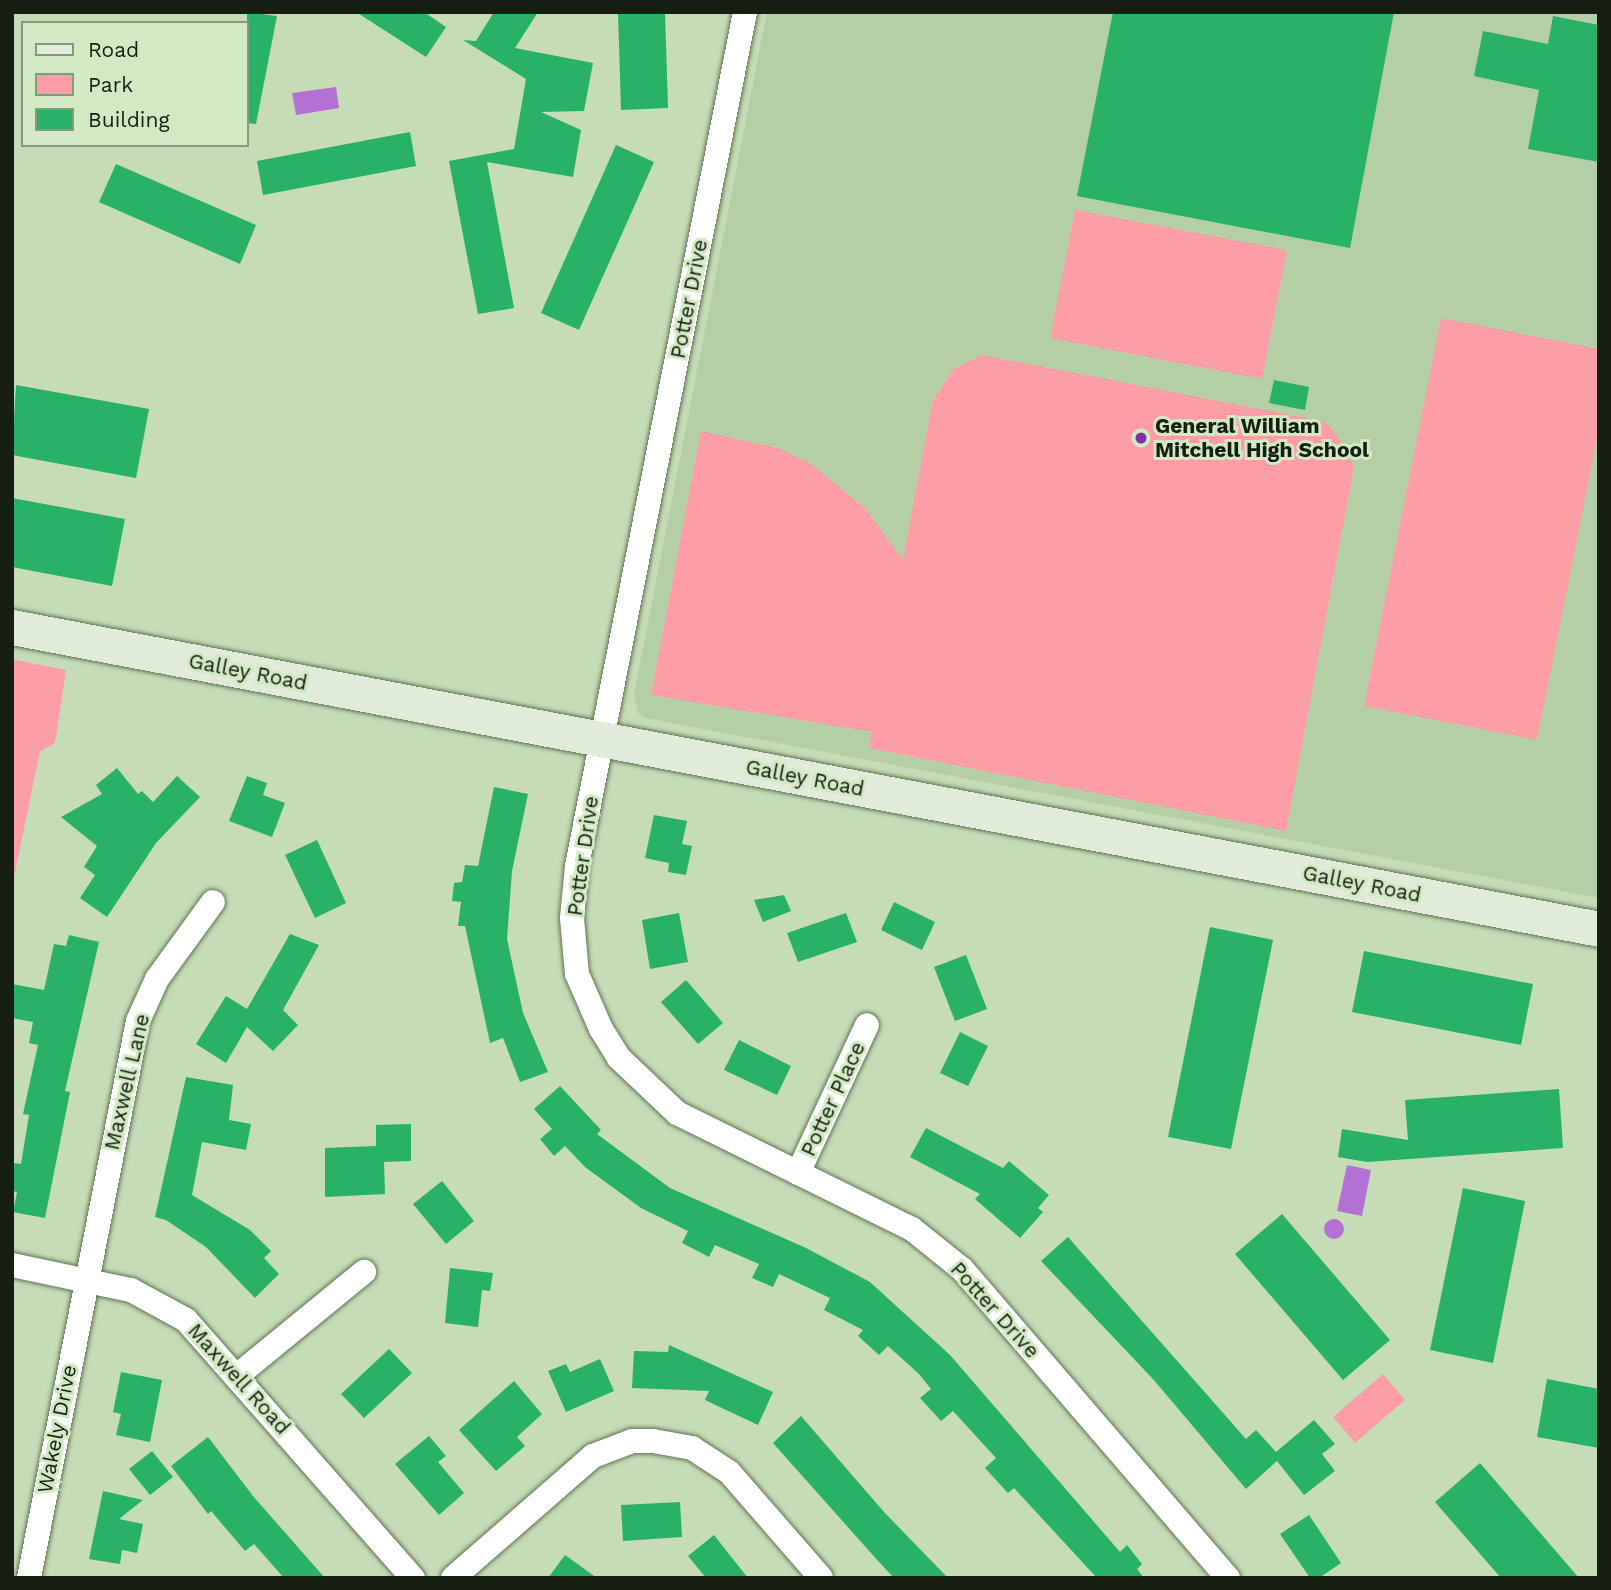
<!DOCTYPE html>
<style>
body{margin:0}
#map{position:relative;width:1611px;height:1590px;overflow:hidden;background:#c5dcb7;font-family:"Work Sans",sans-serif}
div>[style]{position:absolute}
.built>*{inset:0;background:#b4cfa5}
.green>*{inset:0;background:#fd9ea7}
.water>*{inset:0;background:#b471d4}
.round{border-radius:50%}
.building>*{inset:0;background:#28b167}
.roads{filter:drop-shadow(0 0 2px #607453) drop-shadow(0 0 2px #607453)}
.minor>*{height:24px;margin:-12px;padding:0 12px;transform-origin:12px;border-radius:12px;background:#fff}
.secondary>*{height:35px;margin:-17.5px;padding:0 17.5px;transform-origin:17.5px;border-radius:17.5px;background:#e0ecd9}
.dots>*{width:19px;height:19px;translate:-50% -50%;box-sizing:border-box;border:4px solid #d2e9c4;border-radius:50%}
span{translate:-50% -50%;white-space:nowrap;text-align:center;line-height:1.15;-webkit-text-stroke:6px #d2e9c4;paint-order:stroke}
.street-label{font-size:21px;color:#161f11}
.poi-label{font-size:21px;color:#161f11;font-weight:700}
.left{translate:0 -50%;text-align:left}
.frame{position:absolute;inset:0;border:14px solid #161f11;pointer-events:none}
.legend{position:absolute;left:21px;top:21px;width:228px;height:126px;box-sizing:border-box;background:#d2e9c4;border:2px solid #87987c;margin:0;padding:9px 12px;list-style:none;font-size:21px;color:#161f11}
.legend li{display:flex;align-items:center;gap:14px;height:35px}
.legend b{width:35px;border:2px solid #87987c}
</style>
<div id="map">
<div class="built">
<div style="clip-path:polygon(767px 12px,1599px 12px,1599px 898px,645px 718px,638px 713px,634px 694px)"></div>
</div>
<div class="green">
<div style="clip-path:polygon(1075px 210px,1287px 250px,1262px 379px,1050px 338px)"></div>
<div style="clip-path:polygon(1441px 318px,1599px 349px,1599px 429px,1537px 740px,1364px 706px)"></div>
<div style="clip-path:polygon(982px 355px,1326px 422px,1340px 440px,1354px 467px,1286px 831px,869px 748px,872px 732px,651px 695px,701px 431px,778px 448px,810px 463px,865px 508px,903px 560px,933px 400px,954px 368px)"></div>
<div style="clip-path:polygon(16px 660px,66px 670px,55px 743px,40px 751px,12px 887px,12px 661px)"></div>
<div style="clip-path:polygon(1383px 1374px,1405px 1400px,1355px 1443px,1333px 1417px)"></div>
</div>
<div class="water">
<div style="clip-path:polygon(336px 87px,339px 108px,296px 115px,292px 93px)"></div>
<div style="clip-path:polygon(1347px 1165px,1371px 1170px,1362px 1216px,1337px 1211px)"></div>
<div class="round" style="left:1324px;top:1219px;width:20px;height:20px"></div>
</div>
<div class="building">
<div style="clip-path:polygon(247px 12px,277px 16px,256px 124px,247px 123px)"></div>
<div style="clip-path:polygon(356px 12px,424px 12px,446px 27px,426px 57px)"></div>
<div style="clip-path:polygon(494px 12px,538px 12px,515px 48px,593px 63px,584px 111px,541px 112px,581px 130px,573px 177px,487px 162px,514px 308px,478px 314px,449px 161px,514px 149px,526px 79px,463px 40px,476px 41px)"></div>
<div style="clip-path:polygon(618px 12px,665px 12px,668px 108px,621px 110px)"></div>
<div style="clip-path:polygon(1113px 12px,1394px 12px,1350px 248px,1077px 196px)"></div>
<div style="clip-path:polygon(1553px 16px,1599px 25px,1599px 162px,1528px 149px,1539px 90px,1474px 76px,1483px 31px,1548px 44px)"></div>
<div style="clip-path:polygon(410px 132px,416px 166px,263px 195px,257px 161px)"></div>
<div style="clip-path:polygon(616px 145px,654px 162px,579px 330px,541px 313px)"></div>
<div style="clip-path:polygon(116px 164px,256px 225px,240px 264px,99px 202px)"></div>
<div style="clip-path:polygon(1274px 380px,1309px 387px,1305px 410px,1269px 403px)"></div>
<div style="clip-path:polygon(16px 385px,149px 409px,136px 478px,12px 455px)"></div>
<div style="clip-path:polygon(12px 498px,125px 519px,112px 586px,12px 567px)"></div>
<div style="clip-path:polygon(117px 768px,138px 794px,142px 791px,153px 802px,177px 776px,200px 797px,156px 843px,107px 917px,80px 898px,95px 875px,84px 867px,97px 846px,61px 817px,102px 794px,96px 785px)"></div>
<div style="clip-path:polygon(247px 776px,267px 783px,263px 795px,285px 803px,272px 837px,229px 821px)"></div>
<div style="clip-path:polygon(494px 787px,528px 794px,512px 871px,507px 939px,523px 1013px,548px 1072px,520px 1082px,503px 1038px,490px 1043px,465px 926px,458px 926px,461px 902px,452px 901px,454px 883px,462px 882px,465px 865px,478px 866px)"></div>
<div style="clip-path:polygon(654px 815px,687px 821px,682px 844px,692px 846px,686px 875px,668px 872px,669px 863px,645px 858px)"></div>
<div style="clip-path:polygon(317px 840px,346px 903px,315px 918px,285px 855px)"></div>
<div style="clip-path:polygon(784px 895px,791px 911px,763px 922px,754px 900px)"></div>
<div style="clip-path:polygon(894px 902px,935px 922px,922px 950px,881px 930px)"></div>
<div style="clip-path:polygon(679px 913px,688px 962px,650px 969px,642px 920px)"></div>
<div style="clip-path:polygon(846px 913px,857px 942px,798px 962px,787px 933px)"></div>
<div style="clip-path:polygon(1210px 927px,1273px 940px,1231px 1149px,1168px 1137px)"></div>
<div style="clip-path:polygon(290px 934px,319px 945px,283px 1010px,298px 1025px,273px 1051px,247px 1027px,226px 1063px,196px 1044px,226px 996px,247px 1009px)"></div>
<div style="clip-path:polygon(69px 935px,99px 942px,65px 1091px,70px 1092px,45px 1218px,13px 1212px,17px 1192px,12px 1191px,12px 1163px,21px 1164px,29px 1115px,23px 1114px,38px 1045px,29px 1043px,33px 1022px,12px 1018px,12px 984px,44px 990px,54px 944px,66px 946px)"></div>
<div style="clip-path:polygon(1364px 951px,1533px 984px,1521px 1045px,1352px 1012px)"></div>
<div style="clip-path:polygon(966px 955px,987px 1009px,955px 1021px,934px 967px)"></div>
<div style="clip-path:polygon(686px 980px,723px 1023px,698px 1044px,661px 1002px)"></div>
<div style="clip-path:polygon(960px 1032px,988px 1046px,968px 1086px,940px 1073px)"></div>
<div style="clip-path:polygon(739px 1040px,791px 1066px,777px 1095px,724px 1070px)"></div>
<div style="clip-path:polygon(186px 1077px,233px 1085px,229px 1120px,251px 1124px,246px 1150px,202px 1142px,192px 1195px,250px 1230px,271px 1251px,264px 1258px,279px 1274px,255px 1298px,206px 1247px,166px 1220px,155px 1217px)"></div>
<div style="clip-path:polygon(560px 1086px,601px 1130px,597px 1134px,670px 1188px,806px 1248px,870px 1282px,950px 1355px,1120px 1552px,1127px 1545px,1142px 1564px,1137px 1569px,1144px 1578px,1097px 1578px,1014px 1488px,1008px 1493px,985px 1468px,996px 1458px,953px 1411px,941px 1421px,920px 1398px,931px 1389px,919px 1374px,888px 1346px,879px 1355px,858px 1336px,863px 1330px,824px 1310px,830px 1298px,779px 1274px,773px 1287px,752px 1278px,759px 1264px,715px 1245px,709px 1257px,682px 1243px,688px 1231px,641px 1208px,585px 1167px,565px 1146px,554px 1156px,540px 1139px,552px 1129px,534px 1109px)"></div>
<div style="clip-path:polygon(1559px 1089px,1563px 1148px,1367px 1162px,1338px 1157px,1342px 1129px,1408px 1140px,1405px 1100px)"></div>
<div style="clip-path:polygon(411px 1124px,411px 1161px,384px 1162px,385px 1194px,325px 1197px,325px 1148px,376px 1146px,376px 1125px)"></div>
<div style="clip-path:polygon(926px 1128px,1003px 1168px,1009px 1161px,1049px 1195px,1038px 1208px,1043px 1212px,1020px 1238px,975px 1199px,980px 1194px,910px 1157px)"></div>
<div style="clip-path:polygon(442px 1181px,474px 1221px,446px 1244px,413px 1204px)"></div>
<div style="clip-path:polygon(1463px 1188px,1525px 1201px,1493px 1363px,1430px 1350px)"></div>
<div style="clip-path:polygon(1282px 1214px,1390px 1340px,1343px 1380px,1235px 1254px)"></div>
<div style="clip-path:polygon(1068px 1237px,1246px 1439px,1256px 1430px,1276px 1452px,1314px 1420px,1335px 1444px,1322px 1454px,1335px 1471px,1304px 1495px,1277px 1461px,1246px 1489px,1153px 1379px,1041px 1261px)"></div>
<div style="clip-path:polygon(450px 1268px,493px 1273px,490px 1291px,482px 1290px,478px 1327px,445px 1323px)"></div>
<div style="clip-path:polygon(669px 1345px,773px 1392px,758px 1425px,705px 1400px,709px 1391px,632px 1388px,634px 1351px,668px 1352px)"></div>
<div style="clip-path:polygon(389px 1349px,412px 1373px,364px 1418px,341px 1394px)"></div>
<div style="clip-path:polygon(600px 1359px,614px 1391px,566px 1412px,548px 1371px,566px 1364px,570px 1372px)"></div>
<div style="clip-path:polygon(121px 1372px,162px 1380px,150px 1442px,116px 1435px,121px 1414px,113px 1412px)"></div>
<div style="clip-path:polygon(1547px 1379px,1599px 1389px,1599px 1448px,1537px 1437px)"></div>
<div style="clip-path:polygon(514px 1381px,542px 1414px,517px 1437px,525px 1446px,496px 1471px,459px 1430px)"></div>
<div style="clip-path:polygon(801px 1416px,884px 1512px,948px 1578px,894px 1578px,879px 1562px,773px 1443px)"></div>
<div style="clip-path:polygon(429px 1436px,446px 1456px,438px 1462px,464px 1493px,439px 1515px,395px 1464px)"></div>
<div style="clip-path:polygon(208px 1437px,253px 1496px,325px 1578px,284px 1578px,254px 1544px,245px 1551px,211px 1511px,208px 1514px,171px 1466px)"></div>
<div style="clip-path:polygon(152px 1451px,173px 1477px,150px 1495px,129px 1469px)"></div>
<div style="clip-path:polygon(1480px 1463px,1579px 1578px,1501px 1578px,1435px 1502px)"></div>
<div style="clip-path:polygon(103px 1491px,143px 1500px,119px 1519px,143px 1524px,137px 1553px,122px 1550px,120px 1564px,89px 1559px)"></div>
<div style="clip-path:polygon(680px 1502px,682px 1537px,623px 1541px,621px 1505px)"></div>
<div style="clip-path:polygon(1309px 1515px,1341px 1563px,1319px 1578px,1310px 1578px,1280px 1534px)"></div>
<div style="clip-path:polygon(714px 1535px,748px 1578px,706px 1578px,688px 1556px)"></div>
<div style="clip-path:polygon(565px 1555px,597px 1578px,548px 1578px)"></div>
</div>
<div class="roads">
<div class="minor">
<div style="left:745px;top:12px;width:870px;rotate:101.13deg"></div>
<div style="left:577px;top:866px;width:52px;rotate:95.5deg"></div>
<div style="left:572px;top:918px;width:56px;rotate:84.9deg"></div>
<div style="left:577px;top:974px;width:60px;rotate:66.4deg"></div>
<div style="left:601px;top:1029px;width:34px;rotate:58deg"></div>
<div style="left:619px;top:1058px;width:80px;rotate:43.5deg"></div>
<div style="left:677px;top:1113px;width:262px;rotate:26.3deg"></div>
<div style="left:912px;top:1229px;width:64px;rotate:38.7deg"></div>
<div style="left:962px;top:1269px;width:408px;rotate:49.3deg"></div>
<div style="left:798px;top:1173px;width:163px;rotate:-65deg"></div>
<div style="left:12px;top:1265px;width:122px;rotate:11.9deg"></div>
<div style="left:131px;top:1290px;width:63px;rotate:28.6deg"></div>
<div style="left:186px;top:1320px;width:344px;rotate:48.7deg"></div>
<div style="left:238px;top:1375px;width:163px;rotate:-39.3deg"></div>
<div style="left:29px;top:1578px;width:568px;rotate:-78.93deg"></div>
<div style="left:138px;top:1021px;width:46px;rotate:-65.7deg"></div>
<div style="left:157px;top:979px;width:95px;rotate:-54deg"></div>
<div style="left:453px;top:1578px;width:186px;rotate:-41.1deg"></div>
<div style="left:593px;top:1456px;width:42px;rotate:-21deg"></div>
<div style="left:632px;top:1441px;width:21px"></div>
<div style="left:653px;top:1441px;width:40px;rotate:10deg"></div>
<div style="left:692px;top:1448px;width:44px;rotate:33deg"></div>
<div style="left:729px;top:1472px;width:140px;rotate:49deg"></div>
</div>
<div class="secondary">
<div style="left:12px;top:627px;width:1615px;rotate:10.77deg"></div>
</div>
</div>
<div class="dots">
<div style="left:1141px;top:438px;background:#8031a2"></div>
</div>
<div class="street-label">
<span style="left:689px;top:299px;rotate:-79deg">Potter Drive</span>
<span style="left:248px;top:672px;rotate:11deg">Galley Road</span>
<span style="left:805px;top:778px;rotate:11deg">Galley Road</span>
<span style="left:583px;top:856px;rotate:-82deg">Potter Drive</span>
<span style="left:1362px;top:884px;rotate:11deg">Galley Road</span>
<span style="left:127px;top:1082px;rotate:-77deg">Maxwell Lane</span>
<span style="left:833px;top:1099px;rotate:-65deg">Potter Place</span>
<span style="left:995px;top:1310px;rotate:48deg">Potter Drive</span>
<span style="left:239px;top:1379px;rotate:48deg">Maxwell Road</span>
<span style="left:57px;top:1429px;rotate:-79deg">Wakely Drive</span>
</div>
<div class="poi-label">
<span class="left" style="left:1155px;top:438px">General William<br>Mitchell High School</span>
</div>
<div class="frame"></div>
<ul class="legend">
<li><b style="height:9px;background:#e0ecd9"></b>Road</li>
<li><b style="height:19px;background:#fd9ea7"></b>Park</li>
<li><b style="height:19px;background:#28b167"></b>Building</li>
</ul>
</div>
